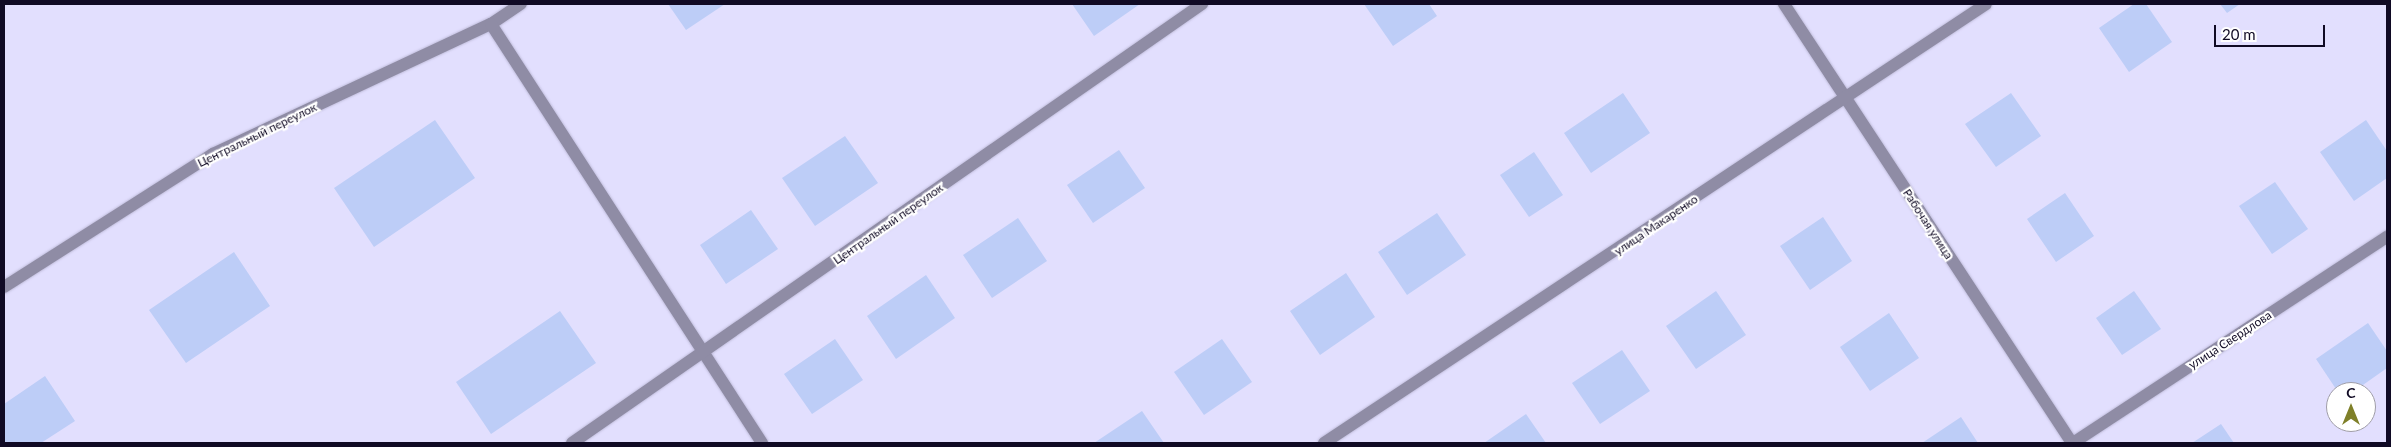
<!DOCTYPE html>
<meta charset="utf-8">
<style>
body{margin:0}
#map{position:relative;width:2391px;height:447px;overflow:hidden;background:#e2dffe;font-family:Lato,sans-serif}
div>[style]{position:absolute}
.building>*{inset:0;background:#bdcdf7}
.roads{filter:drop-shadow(0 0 1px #c0bddb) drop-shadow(0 0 1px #c0bddb)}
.service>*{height:12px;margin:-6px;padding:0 6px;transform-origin:6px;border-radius:6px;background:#8f8ca5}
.minor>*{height:12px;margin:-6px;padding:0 6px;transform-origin:6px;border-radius:6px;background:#8f8ca5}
span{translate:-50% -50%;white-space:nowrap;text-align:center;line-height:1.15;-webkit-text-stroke:4.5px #fff;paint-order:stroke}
.street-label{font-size:12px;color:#100a24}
.frame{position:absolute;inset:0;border:5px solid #100a24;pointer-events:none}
.north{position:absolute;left:2326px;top:382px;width:50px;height:50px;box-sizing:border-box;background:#fff;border:1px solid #9f9da7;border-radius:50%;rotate:0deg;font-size:14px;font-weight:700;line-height:20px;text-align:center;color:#100a24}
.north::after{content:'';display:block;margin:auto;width:18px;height:22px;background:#7f8029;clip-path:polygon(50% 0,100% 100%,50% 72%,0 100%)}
.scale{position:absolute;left:2214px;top:25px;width:111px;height:22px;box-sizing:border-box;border:2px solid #100a24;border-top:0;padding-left:6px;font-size:15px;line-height:18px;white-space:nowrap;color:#100a24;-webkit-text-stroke:4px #fff;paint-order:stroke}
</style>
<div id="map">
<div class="building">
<div style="clip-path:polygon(668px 4px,725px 4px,686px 30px)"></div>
<div style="clip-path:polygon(1072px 4px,1140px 4px,1094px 36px)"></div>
<div style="clip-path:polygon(1364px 4px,1429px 4px,1437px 16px,1393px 46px)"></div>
<div style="clip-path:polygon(2134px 4px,2146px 4px,2172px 42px,2129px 72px,2099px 28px)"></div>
<div style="clip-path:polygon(2220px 4px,2240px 4px,2227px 13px)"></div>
<div style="clip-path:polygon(1623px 93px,1650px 133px,1591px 173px,1564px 133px)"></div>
<div style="clip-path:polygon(2011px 93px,2041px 136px,1996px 167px,1965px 124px)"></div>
<div style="clip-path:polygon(435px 120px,475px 178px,374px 247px,334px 188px)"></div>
<div style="clip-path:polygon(2366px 120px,2387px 151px,2387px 178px,2354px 201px,2320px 152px)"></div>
<div style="clip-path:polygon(845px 136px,878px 183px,815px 226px,782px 178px)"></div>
<div style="clip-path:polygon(1119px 150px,1145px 188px,1093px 223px,1067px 185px)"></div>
<div style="clip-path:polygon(1534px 152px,1563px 195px,1529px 217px,1500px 175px)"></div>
<div style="clip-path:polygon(2275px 182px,2308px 229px,2272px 254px,2239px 206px)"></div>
<div style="clip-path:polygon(2065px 193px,2094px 236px,2056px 262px,2027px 219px)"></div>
<div style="clip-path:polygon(751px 210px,778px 249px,726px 284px,700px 245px)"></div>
<div style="clip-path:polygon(1437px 213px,1466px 255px,1407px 295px,1378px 252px)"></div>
<div style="clip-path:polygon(1823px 217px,1852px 261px,1810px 290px,1780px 246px)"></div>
<div style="clip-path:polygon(1018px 218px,1047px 261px,992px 298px,963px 255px)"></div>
<div style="clip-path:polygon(234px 252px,270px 306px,186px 363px,149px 310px)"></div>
<div style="clip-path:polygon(1346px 273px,1375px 317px,1320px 355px,1290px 311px)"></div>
<div style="clip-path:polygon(926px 275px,955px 318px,896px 359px,867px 316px)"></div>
<div style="clip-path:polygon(1716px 291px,1746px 335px,1696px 369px,1666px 326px)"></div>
<div style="clip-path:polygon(2134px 291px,2161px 329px,2122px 355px,2096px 318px)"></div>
<div style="clip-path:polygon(560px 311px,596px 363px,491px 434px,456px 382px)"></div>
<div style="clip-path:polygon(1889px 313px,1919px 358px,1870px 391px,1840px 347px)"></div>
<div style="clip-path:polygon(2368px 323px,2387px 351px,2387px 368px,2353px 392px,2338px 392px,2316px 359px)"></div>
<div style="clip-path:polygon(835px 339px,863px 380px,812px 414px,784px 374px)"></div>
<div style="clip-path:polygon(1222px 339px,1252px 382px,1204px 415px,1174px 372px)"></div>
<div style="clip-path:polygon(1622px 350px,1650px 391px,1600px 424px,1572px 383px)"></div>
<div style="clip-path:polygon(45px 376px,75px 421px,41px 443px,4px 443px,4px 404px)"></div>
<div style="clip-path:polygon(1142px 411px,1164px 443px,1094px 443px)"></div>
<div style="clip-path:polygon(1526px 414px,1546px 443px,1484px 443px)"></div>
<div style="clip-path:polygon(1961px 417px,1978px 443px,1922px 443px)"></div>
<div style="clip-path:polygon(2221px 424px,2234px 443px,2192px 443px)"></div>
</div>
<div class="roads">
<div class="service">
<div style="left:4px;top:287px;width:248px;rotate:-32.5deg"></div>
<div style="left:213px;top:154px;width:307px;rotate:-25.1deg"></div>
<div style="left:491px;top:24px;width:36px;rotate:-34deg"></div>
</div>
<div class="minor">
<div style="left:1784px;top:4px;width:525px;rotate:56.73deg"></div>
<div style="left:491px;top:24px;width:499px;rotate:57.1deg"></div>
<div style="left:572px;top:443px;width:768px;rotate:-34.87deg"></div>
<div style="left:1324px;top:443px;width:794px;rotate:-33.55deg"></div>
<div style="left:2073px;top:443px;width:376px;rotate:-33.3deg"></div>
</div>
</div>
<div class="street-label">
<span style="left:257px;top:135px;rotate:-26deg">Центральный переулок</span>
<span style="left:888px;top:224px;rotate:-35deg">Центральный переулок</span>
<span style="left:1928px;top:224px;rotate:57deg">Рабочая улица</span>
<span style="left:1656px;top:225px;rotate:-34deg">улица Макаренко</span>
<span style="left:2230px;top:340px;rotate:-33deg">улица Свердлова</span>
</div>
<div class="frame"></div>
<div class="north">С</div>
<div class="scale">20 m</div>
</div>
